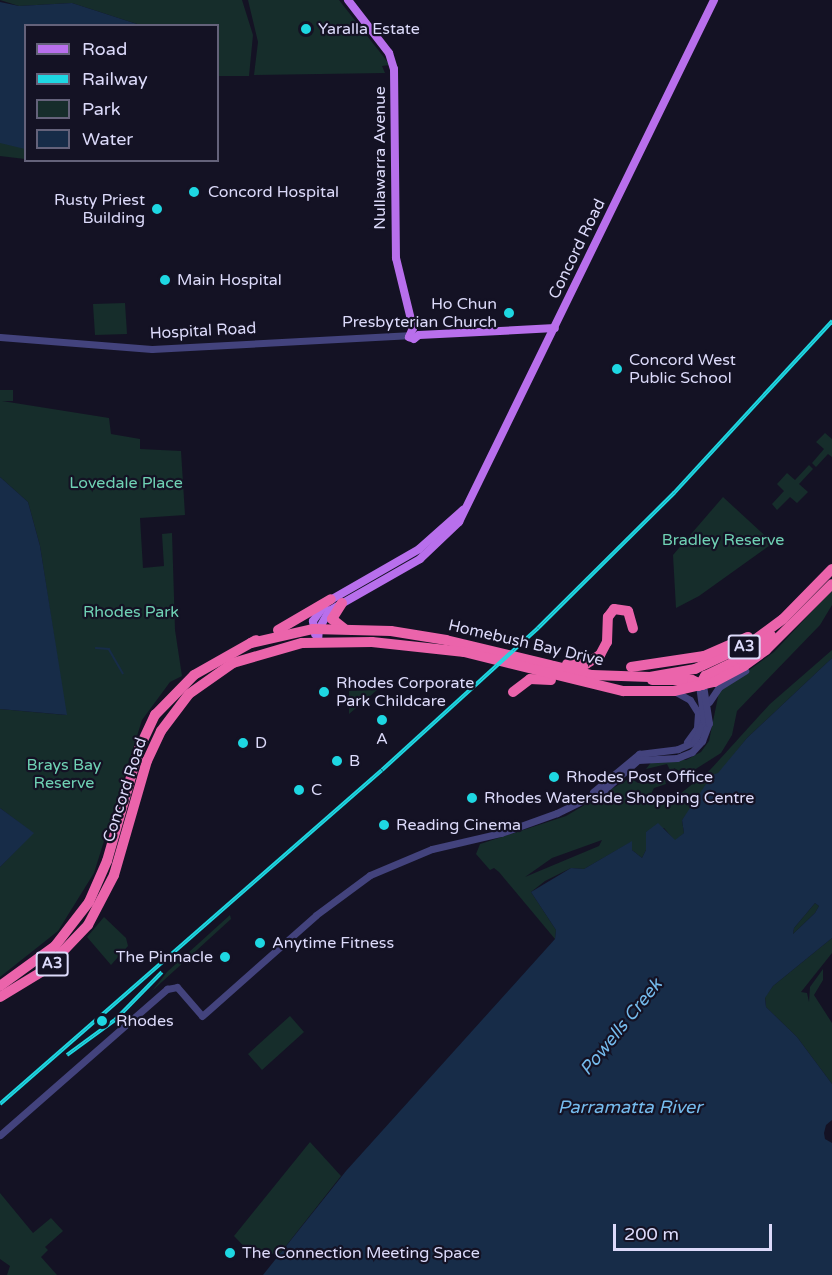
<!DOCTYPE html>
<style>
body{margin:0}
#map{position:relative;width:832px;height:1275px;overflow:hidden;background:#141224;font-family:"Varela Round",sans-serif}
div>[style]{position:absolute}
.green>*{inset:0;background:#162d2b}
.water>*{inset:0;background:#172c48}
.stream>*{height:1.5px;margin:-0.75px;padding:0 0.75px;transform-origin:0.75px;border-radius:0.75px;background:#172c48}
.minor>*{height:7px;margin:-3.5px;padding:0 3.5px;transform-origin:3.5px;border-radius:3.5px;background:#43437d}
.major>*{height:8px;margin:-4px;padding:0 4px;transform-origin:4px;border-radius:4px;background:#b86fec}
.highway>*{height:10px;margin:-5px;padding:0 5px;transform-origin:5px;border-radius:5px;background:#eb64ab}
.rail>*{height:4px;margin-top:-2px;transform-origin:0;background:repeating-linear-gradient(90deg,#141224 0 4.5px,#1ed7e2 0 9px);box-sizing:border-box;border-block:2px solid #1ed7e2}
.dots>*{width:16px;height:16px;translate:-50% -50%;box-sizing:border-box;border:3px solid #141224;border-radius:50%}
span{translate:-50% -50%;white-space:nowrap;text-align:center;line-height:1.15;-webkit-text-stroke:4.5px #141224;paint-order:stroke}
.shield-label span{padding:2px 4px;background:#141224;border:2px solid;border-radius:4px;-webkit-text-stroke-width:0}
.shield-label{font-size:15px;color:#dcdafa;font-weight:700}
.poi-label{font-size:16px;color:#dcdafa}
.left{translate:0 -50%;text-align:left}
.right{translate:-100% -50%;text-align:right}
.street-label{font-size:16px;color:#dcdafa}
.park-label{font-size:16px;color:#6fd1b4}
.water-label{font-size:18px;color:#75bbed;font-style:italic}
.legend{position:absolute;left:24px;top:24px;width:195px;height:138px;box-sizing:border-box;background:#141224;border:2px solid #64627a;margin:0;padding:8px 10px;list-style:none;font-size:18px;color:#dcdafa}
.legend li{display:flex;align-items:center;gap:12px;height:30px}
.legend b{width:30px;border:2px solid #64627a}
.scale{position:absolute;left:613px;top:1224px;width:159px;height:27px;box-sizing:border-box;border:3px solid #dcdafa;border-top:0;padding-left:8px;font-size:18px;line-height:21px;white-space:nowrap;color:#dcdafa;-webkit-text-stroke:4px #141224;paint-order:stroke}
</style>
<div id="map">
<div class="green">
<div style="clip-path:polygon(0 0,242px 0,253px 35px,249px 76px,218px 76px,218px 26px,140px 25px,72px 3px,19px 6px)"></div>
<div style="clip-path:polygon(248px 0,339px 0,390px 65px,382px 66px,385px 73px,254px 75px,258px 42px)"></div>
<div style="clip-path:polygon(0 135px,25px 141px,25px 159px,0 156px)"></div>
<div style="clip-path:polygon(125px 303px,127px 334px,95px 335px,93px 304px)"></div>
<div style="clip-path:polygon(0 390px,13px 390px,13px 401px,2px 401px,109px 418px,111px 434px,140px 439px,140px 449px,181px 451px,185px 515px,140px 518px,143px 568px,164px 566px,162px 534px,172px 533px,175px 630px,182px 676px,170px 682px,142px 720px,94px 873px,58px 931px,0 977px,0 867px,33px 833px,0 808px,0 709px,66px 715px,40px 546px,28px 502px,0 477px)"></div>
<div style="clip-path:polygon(825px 433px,832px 439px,832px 457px,828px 454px,816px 467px,812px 463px,824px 449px,816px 442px)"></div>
<div style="clip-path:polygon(809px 465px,813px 469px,799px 484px,808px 492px,797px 503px,790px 497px,777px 510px,772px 504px,784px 491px,777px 484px,787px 473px,795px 480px)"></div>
<div style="clip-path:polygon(723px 497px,773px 543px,699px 596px,676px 608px,673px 555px)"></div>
<div style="clip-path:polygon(832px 590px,832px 605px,820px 625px,737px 711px,732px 735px,721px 753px,691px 772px,683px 773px,674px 768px,672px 774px,667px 764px,646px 769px,653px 760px,686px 760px,701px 752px,709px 741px,719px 692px,774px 652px)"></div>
<div style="clip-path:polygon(evenodd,832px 650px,832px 658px,747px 738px,682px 820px,684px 833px,675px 841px,664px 828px,646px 832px,646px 850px,642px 858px,632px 850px,631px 842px,584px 869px,571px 868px,545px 881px,531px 892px,556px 930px,555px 939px,499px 872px,494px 868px,490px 870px,476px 854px,480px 844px,566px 816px,630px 778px,638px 783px,665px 780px,666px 784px,654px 788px,651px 794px,661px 793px,670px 804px,677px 803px,680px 794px,710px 770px,770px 704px,832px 650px,602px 840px,599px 846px,525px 877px,552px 858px,602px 840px)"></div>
<div style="clip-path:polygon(377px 690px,349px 714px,349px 691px)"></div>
<div style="clip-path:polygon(815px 903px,819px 906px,815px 913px,793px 934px,794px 928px)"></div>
<div style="clip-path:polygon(230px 915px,231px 919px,152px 991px,167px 972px)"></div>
<div style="clip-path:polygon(104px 917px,126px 938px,128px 946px,111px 965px,87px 937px)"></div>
<div style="clip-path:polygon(832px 938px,832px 953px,801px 992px,807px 993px,809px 1002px,810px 987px,823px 969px,823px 980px,814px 995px,832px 1023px,832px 1084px,797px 1037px,766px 1007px,765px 997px,773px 986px)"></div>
<div style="clip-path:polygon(290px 1016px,304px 1032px,262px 1070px,248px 1054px)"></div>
<div style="clip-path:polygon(310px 1142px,341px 1176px,278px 1256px,275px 1253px,256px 1259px,234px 1236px)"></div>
<div style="clip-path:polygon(0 1193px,33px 1233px,51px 1218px,63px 1231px,45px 1247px,48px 1250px,41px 1257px,57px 1275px,7px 1275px,10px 1266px,0 1259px)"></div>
</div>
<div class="water">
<div style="clip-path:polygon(0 2px,19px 6px,72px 3px,140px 25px,26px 26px,25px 149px,0 143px)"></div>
<div style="clip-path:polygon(0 477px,28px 502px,40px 546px,67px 715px,0 709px)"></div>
<div style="clip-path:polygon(evenodd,832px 658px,832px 938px,773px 986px,765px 998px,766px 1007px,797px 1037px,832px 1084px,832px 1120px,826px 1125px,824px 1133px,825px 1139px,832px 1143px,832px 1275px,263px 1275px,346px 1171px,555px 939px,556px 930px,531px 892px,571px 868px,584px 869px,632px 841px,632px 850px,642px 858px,646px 850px,646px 832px,658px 823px,675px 840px,684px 833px,682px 820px,712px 775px,718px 773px,747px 738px,832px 658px,815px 903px,819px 906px,815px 913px,793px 934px,794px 928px,815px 903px)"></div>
<div style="clip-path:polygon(0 808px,34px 833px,0 867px)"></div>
</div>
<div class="stream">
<div style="left:96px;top:648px;width:13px;rotate:4deg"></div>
<div style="left:109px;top:649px;width:28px;rotate:60deg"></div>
</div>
<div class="minor">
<div style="left:0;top:337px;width:152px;rotate:4.5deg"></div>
<div style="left:152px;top:349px;width:256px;rotate:-3.1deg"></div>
<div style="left:674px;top:691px;width:18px;rotate:29deg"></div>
<div style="left:690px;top:700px;width:15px;rotate:58deg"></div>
<div style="left:698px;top:713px;width:15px;rotate:94deg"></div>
<div style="left:697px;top:728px;width:17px;rotate:126deg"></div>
<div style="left:709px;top:702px;width:18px;rotate:-56deg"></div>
<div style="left:719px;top:687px;width:31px;rotate:-32deg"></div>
<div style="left:593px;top:792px;width:60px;rotate:-39.6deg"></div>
<div style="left:639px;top:754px;width:39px;rotate:-7deg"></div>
<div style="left:678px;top:749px;width:17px;rotate:-24deg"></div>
<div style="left:694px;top:742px;width:23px;rotate:-65deg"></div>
<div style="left:704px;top:721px;width:35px;rotate:-98deg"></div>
<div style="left:0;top:1135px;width:222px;rotate:-41.2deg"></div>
<div style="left:167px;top:989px;width:10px;rotate:-11deg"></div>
<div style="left:177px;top:987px;width:38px;rotate:49deg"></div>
<div style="left:202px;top:1016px;width:152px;rotate:-41.5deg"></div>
<div style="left:316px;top:915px;width:67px;rotate:-36.5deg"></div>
<div style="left:370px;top:875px;width:67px;rotate:-22.8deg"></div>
<div style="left:432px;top:849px;width:71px;rotate:-13.1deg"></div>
<div style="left:501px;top:833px;width:59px;rotate:-19.7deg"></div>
<div style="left:557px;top:813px;width:52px;rotate:-26.1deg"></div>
<div style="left:604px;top:790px;width:45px;rotate:-41.4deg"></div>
<div style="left:638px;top:760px;width:39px;rotate:-3deg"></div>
<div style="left:677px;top:758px;width:16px;rotate:-22deg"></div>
<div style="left:692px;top:752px;width:15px;rotate:-48deg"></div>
<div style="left:702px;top:741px;width:19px;rotate:-69deg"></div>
<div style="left:709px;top:723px;width:38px;rotate:-99deg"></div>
</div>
<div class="major">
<div style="left:348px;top:0;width:67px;rotate:52.3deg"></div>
<div style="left:389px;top:53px;width:17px;rotate:73deg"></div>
<div style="left:394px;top:69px;width:189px;rotate:89.4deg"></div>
<div style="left:396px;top:258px;width:72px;rotate:76.3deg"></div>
<div style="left:413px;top:328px;width:10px;rotate:114deg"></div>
<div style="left:409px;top:337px;width:5px;rotate:22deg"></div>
<div style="left:414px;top:339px;width:6px;rotate:-39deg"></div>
<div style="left:419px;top:335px;width:136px;rotate:-2.9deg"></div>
<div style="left:315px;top:634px;width:13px;rotate:-99deg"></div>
<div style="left:313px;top:621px;width:24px;rotate:-54deg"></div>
<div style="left:327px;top:602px;width:106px;rotate:-29.9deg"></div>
<div style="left:419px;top:549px;width:59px;rotate:-41.6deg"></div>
<div style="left:318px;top:642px;width:13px;rotate:-86deg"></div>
<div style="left:319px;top:629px;width:21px;rotate:-61deg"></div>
<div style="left:329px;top:611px;width:105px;rotate:-29.7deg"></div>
<div style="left:420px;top:559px;width:54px;rotate:-43.5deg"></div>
<div style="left:459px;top:522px;width:581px;rotate:-63.96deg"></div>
</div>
<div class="highway">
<div style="left:342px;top:603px;width:19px;rotate:122deg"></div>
<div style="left:332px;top:619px;width:16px;rotate:38deg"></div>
<div style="left:278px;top:630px;width:61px;rotate:-30.3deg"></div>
<div style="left:251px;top:643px;width:64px;rotate:-12.7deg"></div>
<div style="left:313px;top:629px;width:78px;rotate:1.5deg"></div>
<div style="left:391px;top:631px;width:56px;rotate:9.3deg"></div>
<div style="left:446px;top:640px;width:150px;rotate:13.5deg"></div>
<div style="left:592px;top:675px;width:58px;rotate:2deg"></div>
<div style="left:650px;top:677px;width:46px;rotate:-10.1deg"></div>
<div style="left:695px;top:669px;width:60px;rotate:-24.8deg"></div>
<div style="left:749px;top:644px;width:42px;rotate:-36.3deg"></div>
<div style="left:783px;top:619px;width:70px;rotate:-45.6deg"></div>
<div style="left:567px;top:664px;width:19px"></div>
<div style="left:586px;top:664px;width:17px;rotate:-33deg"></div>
<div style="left:600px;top:655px;width:15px;rotate:-62deg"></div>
<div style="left:607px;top:642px;width:25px;rotate:-88deg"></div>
<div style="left:608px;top:617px;width:10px;rotate:-53deg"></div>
<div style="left:614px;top:609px;width:14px;rotate:8deg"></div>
<div style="left:628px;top:611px;width:18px;rotate:74deg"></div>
<div style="left:631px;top:667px;width:74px;rotate:-8.6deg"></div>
<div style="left:704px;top:656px;width:48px;rotate:-23.4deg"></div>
<div style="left:652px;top:680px;width:40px"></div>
<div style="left:692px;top:680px;width:12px;rotate:24deg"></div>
<div style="left:699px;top:686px;width:12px;rotate:-59deg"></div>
<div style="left:705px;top:676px;width:39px;rotate:-26deg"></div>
<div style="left:740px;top:659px;width:39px;rotate:-37deg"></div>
<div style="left:513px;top:692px;width:21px;rotate:-37deg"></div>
<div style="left:530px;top:679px;width:21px;rotate:3deg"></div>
<div style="left:0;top:986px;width:68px;rotate:-36deg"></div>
<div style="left:55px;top:946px;width:56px;rotate:-52.3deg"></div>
<div style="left:89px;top:902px;width:45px;rotate:-66.3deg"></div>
<div style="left:107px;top:861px;width:116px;rotate:-74.1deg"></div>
<div style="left:139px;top:749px;width:38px;rotate:-65deg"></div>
<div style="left:155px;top:715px;width:56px;rotate:-45.7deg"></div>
<div style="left:194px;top:675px;width:71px;rotate:-29.4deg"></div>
<div style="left:0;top:997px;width:54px;rotate:-31.3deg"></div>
<div style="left:46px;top:969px;width:61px;rotate:-46.3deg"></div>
<div style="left:88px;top:925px;width:56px;rotate:-62.5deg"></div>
<div style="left:114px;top:875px;width:119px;rotate:-73.9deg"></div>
<div style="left:147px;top:761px;width:33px;rotate:-65deg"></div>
<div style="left:161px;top:731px;width:46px;rotate:-52.9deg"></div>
<div style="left:189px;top:694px;width:54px;rotate:-35.2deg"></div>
<div style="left:233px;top:663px;width:72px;rotate:-16.2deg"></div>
<div style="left:302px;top:643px;width:70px;rotate:-0.8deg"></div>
<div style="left:372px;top:642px;width:93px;rotate:6.2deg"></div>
<div style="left:464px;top:652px;width:164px;rotate:13.8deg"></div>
<div style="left:623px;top:691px;width:51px"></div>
<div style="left:674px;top:691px;width:41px;rotate:-12.7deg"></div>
<div style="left:714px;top:682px;width:34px;rotate:-28deg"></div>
<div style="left:744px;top:666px;width:27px;rotate:-36deg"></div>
<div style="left:766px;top:650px;width:93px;rotate:-45deg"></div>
</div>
<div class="rail">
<div style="left:67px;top:1055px;width:59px;rotate:-36.1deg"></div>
<div style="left:115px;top:1020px;width:67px;rotate:-45.6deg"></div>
<div style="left:0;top:1104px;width:507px;rotate:-41.16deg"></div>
<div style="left:382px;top:770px;width:211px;rotate:-42.3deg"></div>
<div style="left:538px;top:628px;width:192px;rotate:-44.8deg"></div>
<div style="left:674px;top:493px;width:234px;rotate:-47.4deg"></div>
</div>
<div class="dots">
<div style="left:306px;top:29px;background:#1ed7e2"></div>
<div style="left:194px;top:192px;background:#1ed7e2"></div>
<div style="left:157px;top:209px;background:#1ed7e2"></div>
<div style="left:165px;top:280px;background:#1ed7e2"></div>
<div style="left:509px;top:313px;background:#1ed7e2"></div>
<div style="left:617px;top:369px;background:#1ed7e2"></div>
<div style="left:324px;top:692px;background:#1ed7e2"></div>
<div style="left:382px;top:720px;background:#1ed7e2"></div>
<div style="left:243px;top:743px;background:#1ed7e2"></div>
<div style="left:337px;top:761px;background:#1ed7e2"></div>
<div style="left:554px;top:777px;background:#1ed7e2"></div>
<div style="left:299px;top:790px;background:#1ed7e2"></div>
<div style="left:472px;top:798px;background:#1ed7e2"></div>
<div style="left:384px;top:825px;background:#1ed7e2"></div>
<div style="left:260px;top:943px;background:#1ed7e2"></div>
<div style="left:225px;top:957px;background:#1ed7e2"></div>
<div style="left:102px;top:1021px;background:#1ed7e2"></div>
<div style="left:230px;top:1253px;background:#1ed7e2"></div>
</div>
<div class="shield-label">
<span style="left:744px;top:647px">A3</span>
<span style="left:52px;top:964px">A3</span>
</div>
<div class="poi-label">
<span class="left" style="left:318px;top:29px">Yaralla Estate</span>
<span class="left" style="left:208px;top:192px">Concord Hospital</span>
<span class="right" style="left:145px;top:209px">Rusty Priest<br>Building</span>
<span class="left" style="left:177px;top:280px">Main Hospital</span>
<span class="right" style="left:497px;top:313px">Ho Chun<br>Presbyterian Church</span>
<span class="left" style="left:629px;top:369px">Concord West<br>Public School</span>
<span class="left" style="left:336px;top:692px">Rhodes Corporate<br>Park Childcare</span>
<span style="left:382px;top:739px">A</span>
<span class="left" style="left:255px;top:743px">D</span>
<span class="left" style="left:349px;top:761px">B</span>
<span class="left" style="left:566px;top:777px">Rhodes Post Office</span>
<span class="left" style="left:311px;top:790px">C</span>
<span class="left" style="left:484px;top:798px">Rhodes Waterside Shopping Centre</span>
<span class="left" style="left:396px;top:825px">Reading Cinema</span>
<span class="left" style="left:272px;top:943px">Anytime Fitness</span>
<span class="right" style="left:213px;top:957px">The Pinnacle</span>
<span class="left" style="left:116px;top:1021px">Rhodes</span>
<span class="left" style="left:242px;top:1253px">The Connection Meeting Space</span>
</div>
<div class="street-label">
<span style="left:380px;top:158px;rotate:-90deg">Nullawarra Avenue</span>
<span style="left:577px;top:249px;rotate:-64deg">Concord Road</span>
<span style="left:203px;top:331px;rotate:-3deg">Hospital Road</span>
<span style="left:526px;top:643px;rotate:13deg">Homebush Bay Drive</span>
<span style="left:125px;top:790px;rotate:-72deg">Concord Road</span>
</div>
<div class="park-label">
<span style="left:126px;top:483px">Lovedale Place</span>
<span style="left:723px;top:540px">Bradley Reserve</span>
<span style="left:131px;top:612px">Rhodes Park</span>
<span style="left:64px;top:774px">Brays Bay<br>Reserve</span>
</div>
<div class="water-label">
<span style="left:621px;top:1027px;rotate:-51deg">Powells Creek</span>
<span style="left:630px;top:1107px">Parramatta River</span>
</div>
<ul class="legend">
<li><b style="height:8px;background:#b86fec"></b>Road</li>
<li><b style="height:8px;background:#1ed7e2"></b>Railway</li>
<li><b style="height:16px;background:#162d2b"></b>Park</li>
<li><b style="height:16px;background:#172c48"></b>Water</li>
</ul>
<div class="scale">200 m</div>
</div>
